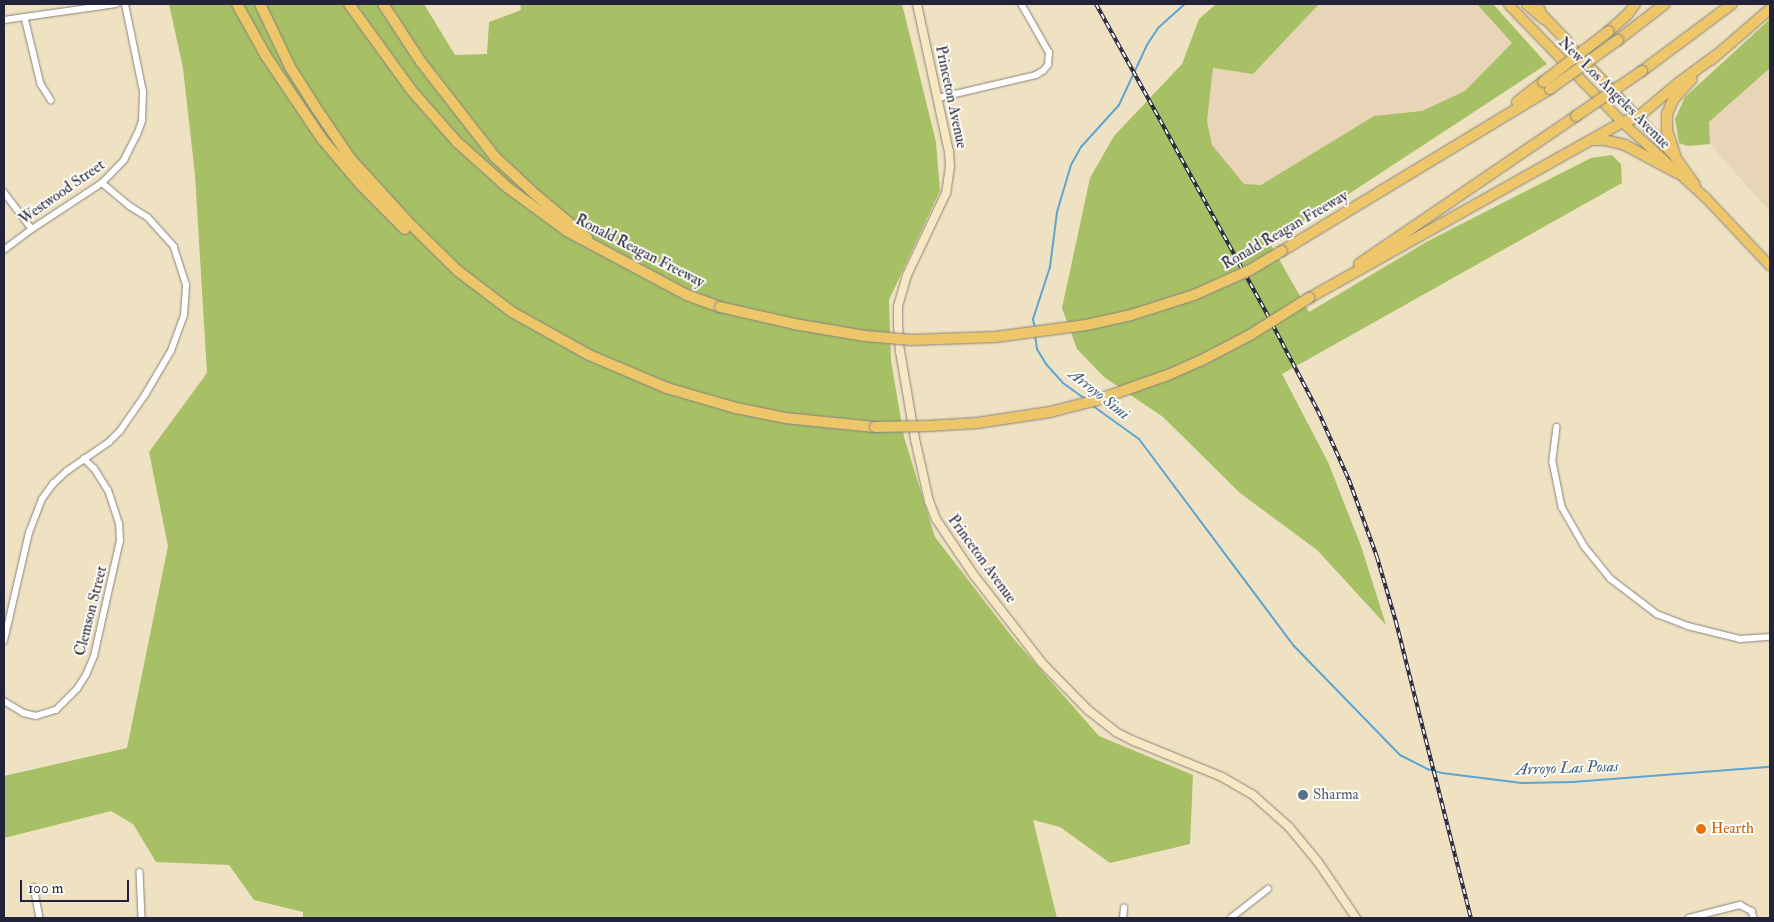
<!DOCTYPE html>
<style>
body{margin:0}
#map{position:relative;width:1774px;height:922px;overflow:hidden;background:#efe2c2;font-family:"IM FELL Double Pica",serif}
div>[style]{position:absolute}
.built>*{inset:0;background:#e8d4b7}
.green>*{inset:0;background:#a7c065}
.stream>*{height:2px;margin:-1px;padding:0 1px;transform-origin:1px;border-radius:1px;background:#5ca5d3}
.roads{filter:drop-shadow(0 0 1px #88827e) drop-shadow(0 0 1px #88827e)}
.street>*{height:5.5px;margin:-2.75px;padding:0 2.75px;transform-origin:2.75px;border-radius:2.75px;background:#fff}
.secondary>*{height:8px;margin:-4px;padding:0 4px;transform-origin:4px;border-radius:4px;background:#f7e8c3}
.primary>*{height:9px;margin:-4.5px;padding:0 4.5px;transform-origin:4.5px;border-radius:4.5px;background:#ecc669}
.highway>*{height:10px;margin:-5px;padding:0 5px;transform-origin:5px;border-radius:5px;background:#ecc669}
.rail>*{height:4px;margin-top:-2px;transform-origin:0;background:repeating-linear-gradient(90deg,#fdfcf7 0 5.5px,#22223b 0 11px);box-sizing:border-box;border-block:1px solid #22223b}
.bridges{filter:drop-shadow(0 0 1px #88827e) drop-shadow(0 0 1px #88827e)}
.highway-bridge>*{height:10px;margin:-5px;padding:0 5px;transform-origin:5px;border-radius:5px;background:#ecc669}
.dots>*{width:14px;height:14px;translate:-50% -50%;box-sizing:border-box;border:2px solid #fdfcf7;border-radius:50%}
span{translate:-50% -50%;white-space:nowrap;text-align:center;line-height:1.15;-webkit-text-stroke:4px #fdfcf7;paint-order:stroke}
.street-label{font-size:15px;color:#22223b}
.service-label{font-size:15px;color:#4e5e75}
.left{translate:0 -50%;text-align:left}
.food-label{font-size:15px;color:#c56008}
.water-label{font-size:16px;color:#3c5d7f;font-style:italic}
.frame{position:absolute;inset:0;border:5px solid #22223b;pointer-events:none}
.scale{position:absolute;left:20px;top:880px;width:109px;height:22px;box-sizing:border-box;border:2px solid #22223b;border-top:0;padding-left:6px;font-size:15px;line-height:18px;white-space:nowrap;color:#22223b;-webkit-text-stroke:4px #fdfcf7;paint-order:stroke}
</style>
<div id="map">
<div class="built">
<div style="clip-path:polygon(1310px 4px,1483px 4px,1522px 48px,1465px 98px,1239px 204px,1204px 146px,1209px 69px,1249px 70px)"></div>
<div style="clip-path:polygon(1770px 68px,1770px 212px,1710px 144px,1709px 122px)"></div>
</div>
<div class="green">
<div style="clip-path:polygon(169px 4px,424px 4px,455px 55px,487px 54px,489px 22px,521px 10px,520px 4px,902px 4px,936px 142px,940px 191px,889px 300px,891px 361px,904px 437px,935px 537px,1013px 638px,1099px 736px,1193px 775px,1190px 844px,1110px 863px,1060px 827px,1033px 820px,1057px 918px,303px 918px,303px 912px,254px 900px,229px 865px,156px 862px,133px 824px,111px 811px,4px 838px,4px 776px,127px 748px,168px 546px,149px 452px,207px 373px,195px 175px,183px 68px)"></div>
<div style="clip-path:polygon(1216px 4px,1319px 4px,1253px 74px,1213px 68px,1207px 121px,1212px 145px,1244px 184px,1261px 185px,1374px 116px,1422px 111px,1465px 91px,1512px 43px,1477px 4px,1493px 4px,1547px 64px,1271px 245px,1309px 312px,1428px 241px,1591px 158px,1612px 155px,1621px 164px,1622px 183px,1282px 374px,1328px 462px,1361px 546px,1386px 625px,1317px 550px,1240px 493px,1163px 417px,1104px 377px,1077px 349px,1062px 308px,1090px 178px,1114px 136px,1182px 64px,1199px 19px)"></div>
<div style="clip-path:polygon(1770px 19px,1770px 68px,1709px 122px,1710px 144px,1688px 146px,1679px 143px,1675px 119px,1685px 97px)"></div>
</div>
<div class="stream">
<div style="left:1035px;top:328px;width:9px;rotate:-103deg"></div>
<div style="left:1033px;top:319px;width:55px;rotate:-71.9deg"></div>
<div style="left:1050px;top:267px;width:55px;rotate:-82.7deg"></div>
<div style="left:1057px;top:212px;width:49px;rotate:-73.4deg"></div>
<div style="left:1071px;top:165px;width:21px;rotate:-61deg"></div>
<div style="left:1081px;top:147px;width:57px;rotate:-47.9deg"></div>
<div style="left:1119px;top:105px;width:66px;rotate:-65deg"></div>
<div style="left:1147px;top:45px;width:20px;rotate:-57deg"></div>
<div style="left:1158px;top:28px;width:36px;rotate:-42deg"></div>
<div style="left:1035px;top:335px;width:14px;rotate:82deg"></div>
<div style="left:1037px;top:349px;width:17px;rotate:59deg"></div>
<div style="left:1046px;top:364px;width:25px;rotate:48deg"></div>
<div style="left:1063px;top:383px;width:26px;rotate:36deg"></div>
<div style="left:1093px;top:406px;width:57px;rotate:35.7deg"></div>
<div style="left:1139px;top:439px;width:259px;rotate:53.2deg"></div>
<div style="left:1294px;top:646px;width:152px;rotate:45.8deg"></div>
<div style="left:1400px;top:755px;width:30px;rotate:27deg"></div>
<div style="left:1427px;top:769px;width:16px;rotate:15deg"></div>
<div style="left:1442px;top:773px;width:80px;rotate:7.2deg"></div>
<div style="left:1521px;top:783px;width:52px;rotate:-1.1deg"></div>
<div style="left:1573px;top:782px;width:198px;rotate:-4.4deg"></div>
</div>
<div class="roads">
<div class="street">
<div style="left:25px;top:18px;width:68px;rotate:76.4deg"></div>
<div style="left:41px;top:84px;width:19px;rotate:58deg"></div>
<div style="left:4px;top:20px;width:113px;rotate:-8.1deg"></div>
<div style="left:938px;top:98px;width:101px;rotate:-13.2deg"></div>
<div style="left:1036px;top:75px;width:8px;rotate:-30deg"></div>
<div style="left:1043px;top:71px;width:8px;rotate:-50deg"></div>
<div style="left:1048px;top:65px;width:12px;rotate:-85deg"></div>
<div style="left:1049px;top:53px;width:56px;rotate:-119.7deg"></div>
<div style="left:4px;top:192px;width:46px;rotate:52.9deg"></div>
<div style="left:4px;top:250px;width:35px;rotate:-37deg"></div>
<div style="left:32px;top:229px;width:84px;rotate:-33.3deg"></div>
<div style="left:102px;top:183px;width:32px;rotate:-46deg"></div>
<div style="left:124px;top:160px;width:28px;rotate:-63deg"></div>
<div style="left:137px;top:135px;width:15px;rotate:-70deg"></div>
<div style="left:142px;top:121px;width:29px;rotate:-88deg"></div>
<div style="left:143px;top:92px;width:90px;rotate:-101.6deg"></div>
<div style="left:1557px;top:427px;width:35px;rotate:97deg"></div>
<div style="left:1553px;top:462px;width:46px;rotate:78.7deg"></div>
<div style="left:1562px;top:507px;width:46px;rotate:60.1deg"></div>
<div style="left:1585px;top:547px;width:41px;rotate:50.9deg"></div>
<div style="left:1611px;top:579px;width:58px;rotate:37.3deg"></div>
<div style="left:1657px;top:614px;width:33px;rotate:21deg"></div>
<div style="left:1688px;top:626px;width:54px;rotate:14deg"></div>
<div style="left:1740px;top:639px;width:30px;rotate:-4deg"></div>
<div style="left:4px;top:641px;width:111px;rotate:-77deg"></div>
<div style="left:29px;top:533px;width:36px;rotate:-69deg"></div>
<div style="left:42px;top:499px;width:19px;rotate:-54deg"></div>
<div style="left:53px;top:484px;width:19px;rotate:-43deg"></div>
<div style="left:67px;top:471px;width:51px;rotate:-34.6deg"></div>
<div style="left:109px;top:442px;width:16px;rotate:-45deg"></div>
<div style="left:120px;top:431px;width:44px;rotate:-55.2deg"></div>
<div style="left:145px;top:395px;width:51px;rotate:-59.4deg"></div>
<div style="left:171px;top:351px;width:38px;rotate:-70deg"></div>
<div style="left:184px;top:315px;width:30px;rotate:-86deg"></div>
<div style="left:186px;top:285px;width:40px;rotate:-108deg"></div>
<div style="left:174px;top:247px;width:39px;rotate:-132deg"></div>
<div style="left:148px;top:218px;width:22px;rotate:-148deg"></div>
<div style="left:129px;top:206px;width:35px;rotate:-140deg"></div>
<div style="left:4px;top:701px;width:23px;rotate:31deg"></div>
<div style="left:24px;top:713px;width:12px;rotate:14deg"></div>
<div style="left:36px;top:716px;width:21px;rotate:-17deg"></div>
<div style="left:56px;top:710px;width:30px;rotate:-45deg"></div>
<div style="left:77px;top:689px;width:17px;rotate:-57deg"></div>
<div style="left:86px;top:675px;width:21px;rotate:-67deg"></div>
<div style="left:94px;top:656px;width:118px;rotate:-77.3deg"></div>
<div style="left:120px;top:541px;width:17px;rotate:-93deg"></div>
<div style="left:119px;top:524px;width:35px;rotate:-108deg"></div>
<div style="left:108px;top:491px;width:26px;rotate:-122deg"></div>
<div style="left:94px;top:469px;width:14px;rotate:-135deg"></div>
<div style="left:140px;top:872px;width:46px;rotate:87.5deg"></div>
<div style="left:34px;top:887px;width:32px;rotate:79deg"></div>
<div style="left:1123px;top:918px;width:10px;rotate:-84deg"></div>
<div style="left:1231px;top:918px;width:47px;rotate:-38.1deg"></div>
<div style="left:1689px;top:918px;width:53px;rotate:-14.3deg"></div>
<div style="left:1740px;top:905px;width:13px;rotate:27deg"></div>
<div style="left:1752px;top:911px;width:7px;rotate:74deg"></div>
</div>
<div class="secondary">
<div style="left:917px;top:4px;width:151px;rotate:77.8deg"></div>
<div style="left:949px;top:152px;width:14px;rotate:86deg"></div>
<div style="left:950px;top:166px;width:27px;rotate:98deg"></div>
<div style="left:946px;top:193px;width:91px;rotate:115.4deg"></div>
<div style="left:907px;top:275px;width:33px;rotate:106deg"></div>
<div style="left:898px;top:307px;width:18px;rotate:90deg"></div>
<div style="left:898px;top:325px;width:26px;rotate:86deg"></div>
<div style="left:900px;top:351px;width:89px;rotate:80.3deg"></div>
<div style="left:915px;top:439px;width:64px;rotate:77.3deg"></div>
<div style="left:929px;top:501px;width:19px;rotate:69deg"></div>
<div style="left:936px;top:519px;width:66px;rotate:56.1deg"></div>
<div style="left:973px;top:574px;width:113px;rotate:52.2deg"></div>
<div style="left:1042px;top:663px;width:66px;rotate:45.6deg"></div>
<div style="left:1088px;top:710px;width:36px;rotate:38deg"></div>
<div style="left:1116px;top:732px;width:20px;rotate:27deg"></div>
<div style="left:1134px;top:741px;width:95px;rotate:22.2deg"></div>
<div style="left:1222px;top:777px;width:34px;rotate:30deg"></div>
<div style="left:1252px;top:794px;width:50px;rotate:41.7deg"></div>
<div style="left:1289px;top:827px;width:45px;rotate:50.4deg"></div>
<div style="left:1318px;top:862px;width:68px;rotate:55.8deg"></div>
</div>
<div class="primary">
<div style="left:1508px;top:4px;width:164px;rotate:46deg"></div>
<div style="left:1622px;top:122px;width:112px;rotate:42.1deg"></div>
<div style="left:1705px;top:197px;width:95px;rotate:46.7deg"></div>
<div style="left:1526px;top:4px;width:23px;rotate:41deg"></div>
<div style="left:1561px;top:36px;width:168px;rotate:46.7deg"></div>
<div style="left:1676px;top:158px;width:32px;rotate:54deg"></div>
</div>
<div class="highway">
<div style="left:237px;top:4px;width:60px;rotate:60.9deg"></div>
<div style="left:266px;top:56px;width:100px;rotate:56deg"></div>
<div style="left:322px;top:139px;width:60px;rotate:49.7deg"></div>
<div style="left:361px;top:185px;width:62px;rotate:45deg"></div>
<div style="left:260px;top:4px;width:70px;rotate:64.5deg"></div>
<div style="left:290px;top:67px;width:49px;rotate:57.6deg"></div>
<div style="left:316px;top:108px;width:60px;rotate:55.8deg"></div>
<div style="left:350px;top:158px;width:86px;rotate:47.8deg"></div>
<div style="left:408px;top:222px;width:70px;rotate:44.4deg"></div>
<div style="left:458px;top:271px;width:68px;rotate:37.2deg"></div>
<div style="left:512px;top:312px;width:88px;rotate:29.2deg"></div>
<div style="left:589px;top:355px;width:85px;rotate:22.9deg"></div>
<div style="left:667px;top:388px;width:72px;rotate:16.2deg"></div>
<div style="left:736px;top:408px;width:50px;rotate:11.5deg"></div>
<div style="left:785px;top:418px;width:90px;rotate:5.7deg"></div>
<div style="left:349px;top:4px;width:107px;rotate:54.1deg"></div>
<div style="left:412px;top:91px;width:68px;rotate:48.6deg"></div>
<div style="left:457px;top:142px;width:67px;rotate:42deg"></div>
<div style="left:507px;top:187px;width:74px;rotate:36.3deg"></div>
<div style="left:567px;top:231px;width:136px;rotate:28.1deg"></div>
<div style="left:687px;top:295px;width:35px;rotate:20deg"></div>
<div style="left:383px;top:4px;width:69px;rotate:56.8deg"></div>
<div style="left:421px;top:62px;width:120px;rotate:52.1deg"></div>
<div style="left:495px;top:157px;width:56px;rotate:42.8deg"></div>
<div style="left:536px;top:195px;width:67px;rotate:40.1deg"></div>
<div style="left:1537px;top:4px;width:12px;rotate:66deg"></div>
<div style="left:1542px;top:15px;width:35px;rotate:46deg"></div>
<div style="left:1609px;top:31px;width:25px;rotate:-42deg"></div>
<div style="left:1628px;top:14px;width:12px;rotate:-55deg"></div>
<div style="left:1618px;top:40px;width:59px;rotate:-37.5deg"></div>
<div style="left:1711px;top:60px;width:78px;rotate:-40.8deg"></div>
<div style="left:1642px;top:71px;width:112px;rotate:-36.7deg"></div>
<div style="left:1517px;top:102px;width:33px;rotate:-38deg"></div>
<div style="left:1593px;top:140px;width:11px"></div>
<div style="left:1604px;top:140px;width:22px;rotate:13deg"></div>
<div style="left:1625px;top:145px;width:59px;rotate:28.3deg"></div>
<div style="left:1676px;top:158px;width:28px;rotate:-108deg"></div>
<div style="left:1667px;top:131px;width:17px;rotate:-90deg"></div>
<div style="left:1667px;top:114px;width:15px;rotate:-67deg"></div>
<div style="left:1673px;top:100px;width:28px;rotate:-48deg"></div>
<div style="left:1282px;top:251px;width:313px;rotate:-31.2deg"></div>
<div style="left:1359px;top:264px;width:263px;rotate:-34.3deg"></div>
<div style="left:1309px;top:298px;width:359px;rotate:-29.3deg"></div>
<div style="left:1622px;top:122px;width:17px;rotate:-17deg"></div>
<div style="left:1638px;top:117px;width:51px;rotate:-40.2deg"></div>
<div style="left:1677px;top:84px;width:47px;rotate:-36.4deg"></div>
</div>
</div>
<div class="rail">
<div style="left:1096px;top:4px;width:354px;rotate:61.1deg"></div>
<div style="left:1267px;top:314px;width:110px;rotate:62.3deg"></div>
<div style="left:1318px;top:411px;width:76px;rotate:65.8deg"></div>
<div style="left:1349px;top:480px;width:82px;rotate:70deg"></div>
<div style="left:1377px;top:557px;width:68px;rotate:73.7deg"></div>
<div style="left:1396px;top:622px;width:305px;rotate:75.8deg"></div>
</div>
<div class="bridges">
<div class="highway-bridge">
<div style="left:1543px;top:82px;width:83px;rotate:-37.7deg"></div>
<div style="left:1550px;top:89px;width:84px;rotate:-35.8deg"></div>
<div style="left:1576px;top:116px;width:80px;rotate:-34.3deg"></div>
<div style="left:720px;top:307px;width:76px;rotate:12.9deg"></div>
<div style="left:794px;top:324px;width:72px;rotate:9.6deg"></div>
<div style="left:865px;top:336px;width:46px;rotate:5deg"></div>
<div style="left:911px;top:340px;width:84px;rotate:-2deg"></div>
<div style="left:995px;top:337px;width:92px;rotate:-7.5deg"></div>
<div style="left:1086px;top:325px;width:46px;rotate:-12.5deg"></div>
<div style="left:1131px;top:315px;width:66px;rotate:-17.6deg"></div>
<div style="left:1194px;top:295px;width:61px;rotate:-24.1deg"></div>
<div style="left:1250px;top:270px;width:37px;rotate:-31deg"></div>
<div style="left:875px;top:427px;width:53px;rotate:-1.1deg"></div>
<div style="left:928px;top:426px;width:49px;rotate:-3.5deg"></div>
<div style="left:977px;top:423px;width:74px;rotate:-8.6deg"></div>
<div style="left:1050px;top:412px;width:49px;rotate:-14.3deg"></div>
<div style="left:1097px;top:400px;width:75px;rotate:-19.4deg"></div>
<div style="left:1168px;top:375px;width:35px;rotate:-24deg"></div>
<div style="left:1200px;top:361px;width:56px;rotate:-27.5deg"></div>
<div style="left:1250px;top:335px;width:70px;rotate:-32.1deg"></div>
</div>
</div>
<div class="dots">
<div style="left:1303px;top:795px;background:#5c6f8a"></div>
<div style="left:1701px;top:829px;background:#e8710a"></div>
</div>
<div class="street-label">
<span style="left:1614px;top:93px;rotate:45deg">New Los Angeles Avenue</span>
<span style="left:951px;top:97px;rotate:78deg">Princeton Avenue</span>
<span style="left:62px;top:192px;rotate:-35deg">Westwood Street</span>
<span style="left:1285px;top:230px;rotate:-30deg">Ronald Reagan Freeway</span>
<span style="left:640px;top:251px;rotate:27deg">Ronald Reagan Freeway</span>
<span style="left:982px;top:559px;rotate:54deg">Princeton Avenue</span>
<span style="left:91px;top:611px;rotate:-76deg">Clemson Street</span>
</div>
<div class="service-label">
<span class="left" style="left:1313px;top:795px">Sharma</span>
</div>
<div class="food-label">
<span class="left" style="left:1711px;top:829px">Hearth</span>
</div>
<div class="water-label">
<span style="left:1099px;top:394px;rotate:38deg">Arroyo Simi</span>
<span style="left:1567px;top:768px;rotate:-2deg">Arroyo Las Posas</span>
</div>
<div class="frame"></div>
<div class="scale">100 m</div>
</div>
